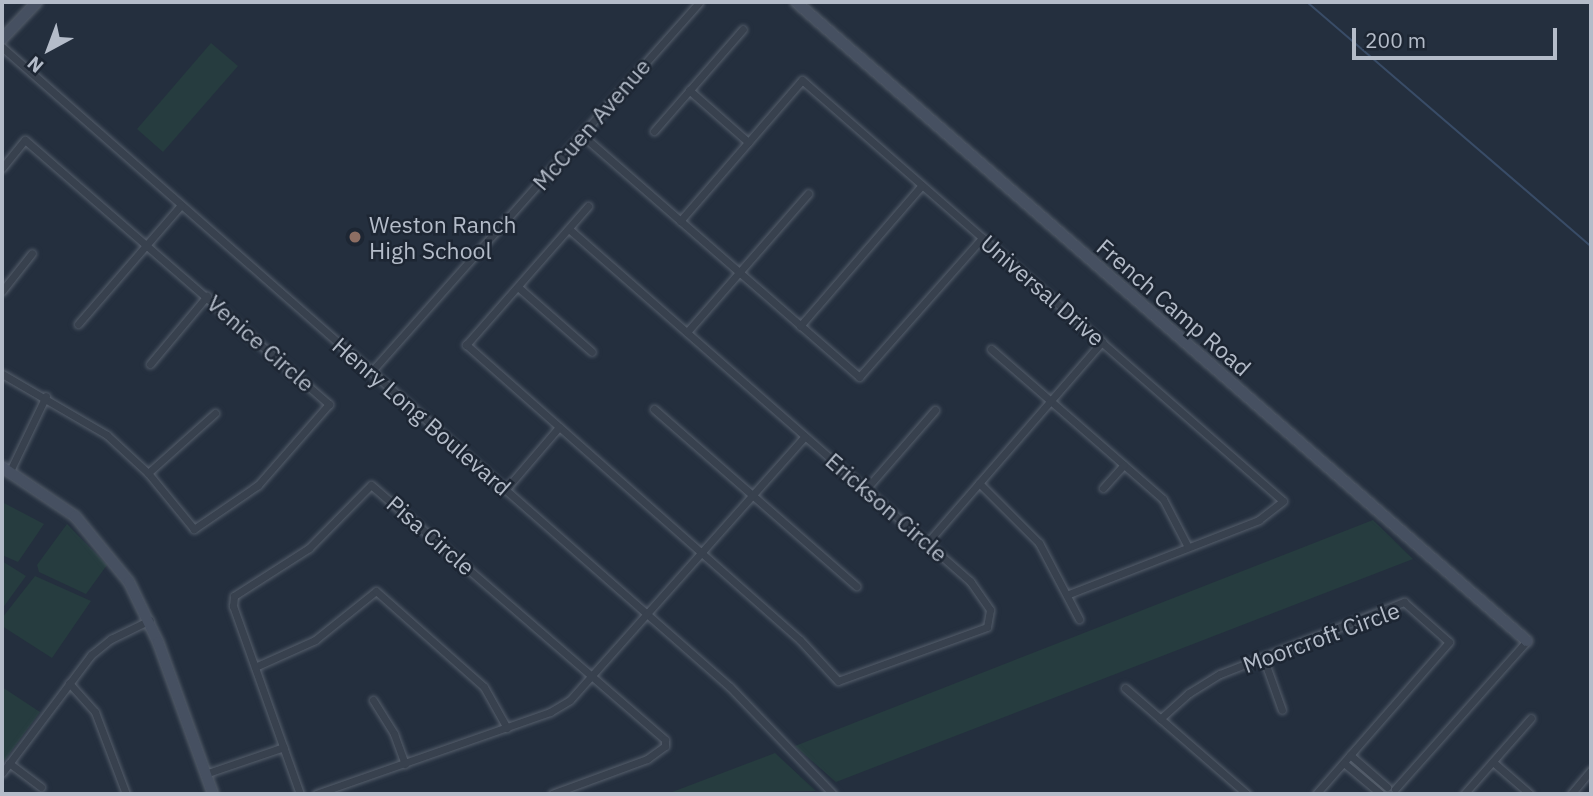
<!DOCTYPE html>
<style>
body{margin:0}
#map{position:relative;width:1593px;height:796px;overflow:hidden;background:#242f3e;font-family:"IBM Plex Sans",sans-serif}
div>[style]{position:absolute}
.green>*{inset:0;background:#263c3f}
.stream>*{height:2px;margin:-1px;padding:0 1px;transform-origin:1px;border-radius:1px;background:#394c67}
.roads{filter:drop-shadow(0 0 2px #565f6c) drop-shadow(0 0 2px #565f6c)}
.street>*{height:7px;margin:-3.5px;padding:0 3.5px;transform-origin:3.5px;border-radius:3.5px;background:#38414e}
.secondary>*{height:10px;margin:-5px;padding:0 5px;transform-origin:5px;border-radius:5px;background:#465061}
.dots>*{width:19px;height:19px;translate:-50% -50%;box-sizing:border-box;border:4px solid #1d2633;border-radius:50%}
span{translate:-50% -50%;white-space:nowrap;text-align:center;line-height:1.15;-webkit-text-stroke:5px #1d2633;paint-order:stroke}
.street-label{font-size:23px;color:#b4bcc9}
.poi-label{font-size:23px;color:#b4bcc9}
.left{translate:0 -50%;text-align:left}
.frame{position:absolute;inset:0;border:4px solid #b4bcc9;pointer-events:none}
.north{position:absolute;left:14px;top:14px;width:70px;height:70px;-webkit-text-stroke:5px #1d2633;paint-order:stroke;rotate:221deg;font-size:19px;font-weight:700;line-height:28px;text-align:center;color:#b4bcc9}
.north::after{content:'';display:block;margin:auto;width:24px;height:32px;background:#b4bcc9;clip-path:polygon(50% 0,100% 100%,50% 72%,0 100%)}
.scale{position:absolute;left:1352px;top:28px;width:205px;height:32px;box-sizing:border-box;border:4px solid #b4bcc9;border-top:0;padding-left:9px;font-size:21px;line-height:24px;white-space:nowrap;color:#b4bcc9;-webkit-text-stroke:5px #1d2633;paint-order:stroke}
</style>
<div id="map">
<div class="green">
<div style="clip-path:polygon(211px 43px,238px 66px,163px 152px,137px 129px)"></div>
<div style="clip-path:polygon(2px 502px,44px 524px,18px 562px,2px 555px)"></div>
<div style="clip-path:polygon(1373px 520px,1413px 559px,836px 782px,795px 746px)"></div>
<div style="clip-path:polygon(67px 524px,107px 565px,86px 594px,39px 572px,37px 565px)"></div>
<div style="clip-path:polygon(2px 561px,26px 576px,2px 609px)"></div>
<div style="clip-path:polygon(35px 576px,91px 601px,52px 658px,2px 626px,2px 618px)"></div>
<div style="clip-path:polygon(2px 687px,40px 712px,2px 764px)"></div>
<div style="clip-path:polygon(775px 753px,816px 791px,667px 794px)"></div>
</div>
<div class="stream">
<div style="left:1307px;top:2px;width:374px;rotate:40.7deg"></div>
</div>
<div class="roads">
<div class="street">
<div style="left:2px;top:47px;width:969px;rotate:41.32deg"></div>
<div style="left:730px;top:687px;width:149px;rotate:46.1deg"></div>
<div style="left:689px;top:90px;width:79px;rotate:41.4deg"></div>
<div style="left:654px;top:131px;width:135px;rotate:-48.9deg"></div>
<div style="left:582px;top:135px;width:368px;rotate:41.1deg"></div>
<div style="left:859px;top:377px;width:186px;rotate:-48.5deg"></div>
<div style="left:2px;top:168px;width:36px;rotate:-51deg"></div>
<div style="left:25px;top:140px;width:403px;rotate:41deg"></div>
<div style="left:329px;top:404px;width:108px;rotate:131.2deg"></div>
<div style="left:258px;top:485px;width:78px;rotate:145.5deg"></div>
<div style="left:194px;top:529px;width:72px;rotate:-129.4deg"></div>
<div style="left:148px;top:473px;width:56px;rotate:-137.2deg"></div>
<div style="left:107px;top:435px;width:121px;rotate:-149.8deg"></div>
<div style="left:680px;top:221px;width:186px;rotate:-49.1deg"></div>
<div style="left:802px;top:80px;width:639px;rotate:41.19deg"></div>
<div style="left:1283px;top:501px;width:31px;rotate:142deg"></div>
<div style="left:1259px;top:520px;width:204px;rotate:158.7deg"></div>
<div style="left:569px;top:229px;width:534px;rotate:41.28deg"></div>
<div style="left:970px;top:581px;width:35px;rotate:55deg"></div>
<div style="left:990px;top:610px;width:17px;rotate:100deg"></div>
<div style="left:987px;top:627px;width:158px;rotate:160.1deg"></div>
<div style="left:838px;top:681px;width:56px;rotate:-132.8deg"></div>
<div style="left:800px;top:640px;width:446px;rotate:-138.5deg"></div>
<div style="left:466px;top:345px;width:185px;rotate:-48.7deg"></div>
<div style="left:518px;top:287px;width:98px;rotate:41.3deg"></div>
<div style="left:2px;top:291px;width:48px;rotate:-51.7deg"></div>
<div style="left:78px;top:324px;width:157px;rotate:-49.1deg"></div>
<div style="left:800px;top:326px;width:186px;rotate:-49.1deg"></div>
<div style="left:687px;top:332px;width:184px;rotate:-48.8deg"></div>
<div style="left:991px;top:349px;width:228px;rotate:41.1deg"></div>
<div style="left:1163px;top:499px;width:54px;rotate:62.5deg"></div>
<div style="left:150px;top:364px;width:89px;rotate:-50deg"></div>
<div style="left:371px;top:372px;width:494px;rotate:-48.4deg"></div>
<div style="left:654px;top:409px;width:269px;rotate:41.2deg"></div>
<div style="left:10px;top:471px;width:83px;rotate:-64.4deg"></div>
<div style="left:148px;top:473px;width:90px;rotate:-41.8deg"></div>
<div style="left:979px;top:483px;width:85px;rotate:45deg"></div>
<div style="left:1039px;top:543px;width:86px;rotate:62.2deg"></div>
<div style="left:1103px;top:488px;width:31px;rotate:-48deg"></div>
<div style="left:866px;top:489px;width:105px;rotate:-48.9deg"></div>
<div style="left:505px;top:490px;width:83px;rotate:-49.4deg"></div>
<div style="left:927px;top:543px;width:267px;rotate:-49deg"></div>
<div style="left:1263px;top:657px;width:56px;rotate:70.3deg"></div>
<div style="left:255px;top:667px;width:66px;rotate:-24.2deg"></div>
<div style="left:315px;top:640px;width:78px;rotate:-38.8deg"></div>
<div style="left:376px;top:591px;width:144px;rotate:41.6deg"></div>
<div style="left:484px;top:687px;width:47px;rotate:60.7deg"></div>
<div style="left:69px;top:683px;width:39px;rotate:48deg"></div>
<div style="left:95px;top:712px;width:88px;rotate:69.3deg"></div>
<div style="left:1125px;top:688px;width:162px;rotate:41deg"></div>
<div style="left:373px;top:700px;width:40px;rotate:58deg"></div>
<div style="left:394px;top:734px;width:32px;rotate:70deg"></div>
<div style="left:1160px;top:719px;width:39px;rotate:-42deg"></div>
<div style="left:1189px;top:693px;width:36px;rotate:-32deg"></div>
<div style="left:1220px;top:674px;width:198px;rotate:-21.4deg"></div>
<div style="left:1404px;top:602px;width:60px;rotate:41.6deg"></div>
<div style="left:1449px;top:642px;width:202px;rotate:131.2deg"></div>
<div style="left:1350px;top:755px;width:49px;rotate:40.9deg"></div>
<div style="left:1493px;top:762px;width:49px;rotate:40.9deg"></div>
<div style="left:9px;top:763px;width:40px;rotate:37deg"></div>
<div style="left:1344px;top:763px;width:48px;rotate:40deg"></div>
<div style="left:2px;top:773px;width:148px;rotate:-53deg"></div>
<div style="left:91px;top:655px;width:26px;rotate:-39deg"></div>
<div style="left:111px;top:639px;width:43px;rotate:-26deg"></div>
<div style="left:205px;top:774px;width:83px;rotate:-18.9deg"></div>
<div style="left:1395px;top:789px;width:198px;rotate:-48.3deg"></div>
<div style="left:300px;top:794px;width:200px;rotate:-109.6deg"></div>
<div style="left:233px;top:606px;width:10px;rotate:-84deg"></div>
<div style="left:234px;top:596px;width:89px;rotate:-32.6deg"></div>
<div style="left:309px;top:548px;width:88px;rotate:-45.5deg"></div>
<div style="left:371px;top:485px;width:389px;rotate:40.9deg"></div>
<div style="left:665px;top:740px;width:6px;rotate:90deg"></div>
<div style="left:665px;top:746px;width:22px;rotate:144deg"></div>
<div style="left:647px;top:759px;width:101px;rotate:159.8deg"></div>
<div style="left:316px;top:794px;width:248px;rotate:-19.3deg"></div>
<div style="left:550px;top:712px;width:23px;rotate:-31deg"></div>
<div style="left:570px;top:700px;width:353px;rotate:-48.3deg"></div>
<div style="left:1464px;top:794px;width:101px;rotate:-48.6deg"></div>
<div style="left:1571px;top:794px;width:31px;rotate:-50deg"></div>
</div>
<div class="secondary">
<div style="left:796px;top:2px;width:971px;rotate:41.16deg"></div>
<div style="left:2px;top:39px;width:51px;rotate:-46.6deg"></div>
<div style="left:2px;top:467px;width:88px;rotate:33.9deg"></div>
<div style="left:75px;top:516px;width:85px;rotate:50.7deg"></div>
<div style="left:129px;top:582px;width:67px;rotate:64.2deg"></div>
<div style="left:158px;top:642px;width:162px;rotate:70.1deg"></div>
</div>
</div>
<div class="dots">
<div style="left:355px;top:237px;background:#8d6e63"></div>
</div>
<div class="street-label">
<span style="left:591px;top:124px;rotate:-49deg">McCuen Avenue</span>
<span style="left:1043px;top:290px;rotate:41deg">Universal Drive</span>
<span style="left:1174px;top:307px;rotate:41deg">French Camp Road</span>
<span style="left:261px;top:343px;rotate:41deg">Venice Circle</span>
<span style="left:422px;top:416px;rotate:41deg">Henry Long Boulevard</span>
<span style="left:887px;top:507px;rotate:41deg">Erickson Circle</span>
<span style="left:431px;top:535px;rotate:41deg">Pisa Circle</span>
<span style="left:1321px;top:637px;rotate:-20deg">Moorcroft Circle</span>
</div>
<div class="poi-label">
<span class="left" style="left:369px;top:237px">Weston Ranch<br>High School</span>
</div>
<div class="frame"></div>
<div class="north">N</div>
<div class="scale">200 m</div>
</div>
